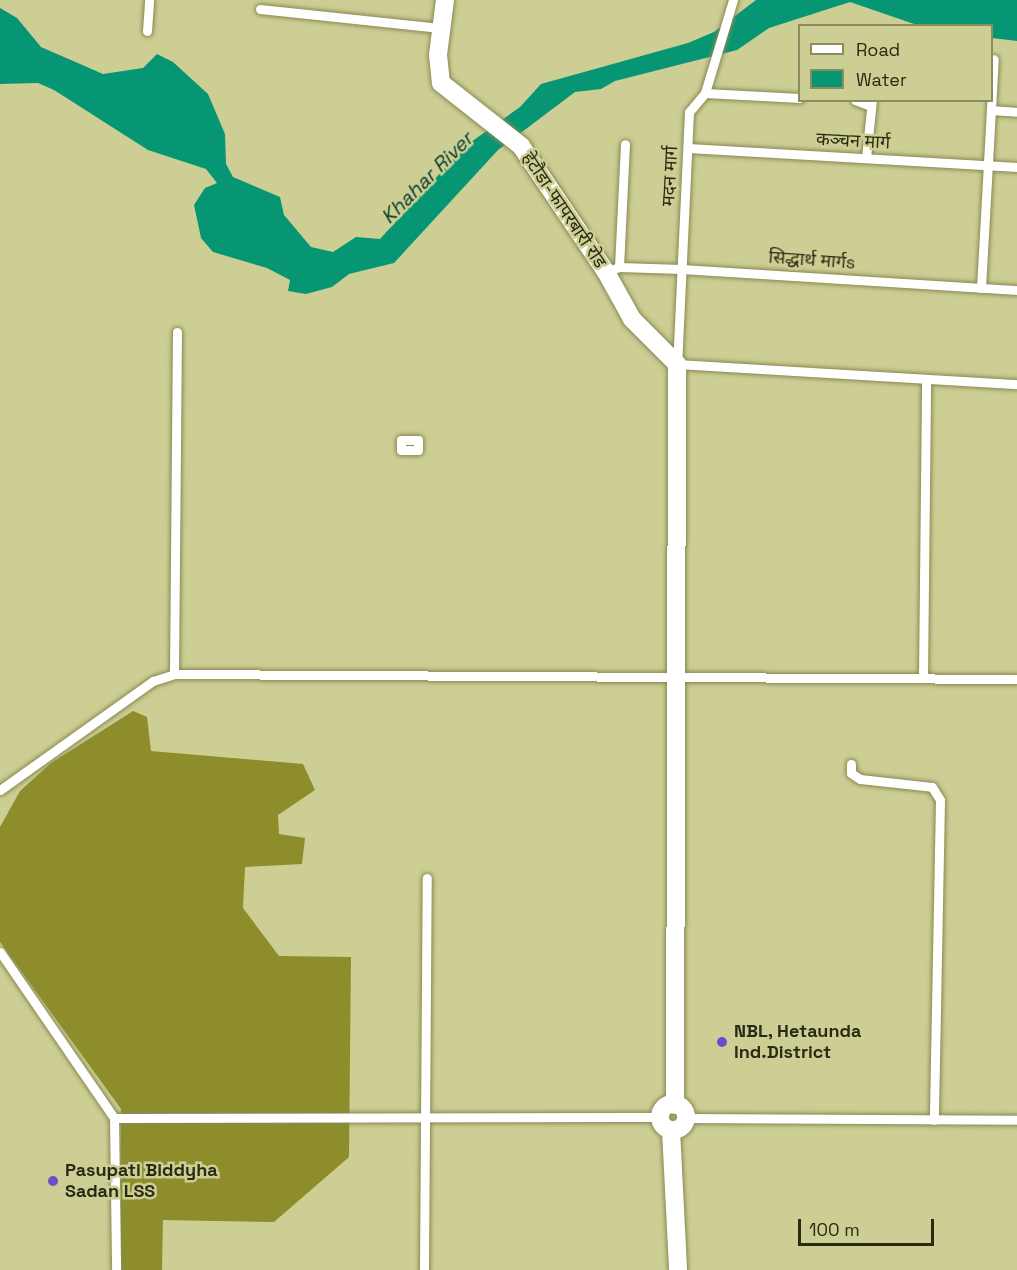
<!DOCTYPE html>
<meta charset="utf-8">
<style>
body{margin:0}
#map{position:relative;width:1017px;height:1270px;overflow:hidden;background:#cdce94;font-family:"Space Grotesk","Noto Sans Devanagari",sans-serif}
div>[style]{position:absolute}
.forest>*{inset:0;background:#8d8e2b}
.water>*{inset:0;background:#069674}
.roads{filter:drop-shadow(0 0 2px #888952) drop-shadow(0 0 2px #888952)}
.street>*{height:9px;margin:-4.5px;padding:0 4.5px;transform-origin:4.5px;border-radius:4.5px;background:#fff}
.highway>*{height:18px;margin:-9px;padding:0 9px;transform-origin:9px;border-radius:9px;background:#fff}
.highway>.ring{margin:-9px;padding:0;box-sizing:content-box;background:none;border:18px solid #fff;border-radius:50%}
.dots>*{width:16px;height:16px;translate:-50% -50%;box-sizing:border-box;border:3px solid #cdce94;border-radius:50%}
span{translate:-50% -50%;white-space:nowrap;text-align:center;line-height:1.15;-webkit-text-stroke:5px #cdce94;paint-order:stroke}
.street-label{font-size:18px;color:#292a13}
.poi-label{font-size:18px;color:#292a13;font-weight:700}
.left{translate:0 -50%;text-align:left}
.water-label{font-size:20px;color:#043a2b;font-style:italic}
.legend{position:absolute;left:798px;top:24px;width:195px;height:78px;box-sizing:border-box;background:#cdce94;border:2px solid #8b8c60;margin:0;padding:8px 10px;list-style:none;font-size:18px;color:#292a13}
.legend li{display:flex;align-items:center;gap:12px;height:30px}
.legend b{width:30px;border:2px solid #8b8c60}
.scale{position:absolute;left:798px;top:1219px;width:136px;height:27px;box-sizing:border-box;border:3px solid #292a13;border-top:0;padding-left:8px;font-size:18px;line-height:21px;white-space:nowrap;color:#292a13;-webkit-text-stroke:4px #cdce94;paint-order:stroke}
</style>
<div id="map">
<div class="forest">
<div style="clip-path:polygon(133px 711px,147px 717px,151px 751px,303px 764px,315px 790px,278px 815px,279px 834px,305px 838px,302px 864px,245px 867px,243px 908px,279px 956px,351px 957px,349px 1157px,274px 1222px,163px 1220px,162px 1270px,120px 1270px,121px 1109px,0 942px,0 827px,20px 791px,51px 763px)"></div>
</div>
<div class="water">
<div style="clip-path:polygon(756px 0,1017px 0,1017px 41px,992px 38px,992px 26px,917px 25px,850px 2px,769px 28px,737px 50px,615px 81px,601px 89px,575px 92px,498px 150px,394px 263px,349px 274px,332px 287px,306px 294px,288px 291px,290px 280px,267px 268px,213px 252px,201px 238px,194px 205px,205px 188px,217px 183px,206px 169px,148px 150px,54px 90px,38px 83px,0 84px,0 8px,17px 18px,41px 47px,103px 74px,143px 68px,157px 54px,173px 62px,208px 94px,225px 134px,226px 164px,233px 177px,280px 197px,284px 215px,311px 247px,333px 252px,356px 237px,380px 239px,464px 147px,520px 107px,541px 84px,688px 43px,714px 32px)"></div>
</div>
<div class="roads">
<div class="street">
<div style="left:733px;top:0;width:97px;rotate:106.8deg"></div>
<div style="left:705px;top:93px;width:25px;rotate:130deg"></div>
<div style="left:689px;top:112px;width:252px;rotate:92.7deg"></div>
<div style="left:677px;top:364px;width:341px;rotate:3.4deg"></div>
<div style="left:260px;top:9px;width:181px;rotate:6deg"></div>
<div style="left:147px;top:31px;width:31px;rotate:-86deg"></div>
<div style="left:705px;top:93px;width:95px;rotate:3deg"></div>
<div style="left:855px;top:100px;width:17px;rotate:21deg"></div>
<div style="left:991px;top:110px;width:26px;rotate:4deg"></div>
<div style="left:688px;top:148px;width:330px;rotate:3.3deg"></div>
<div style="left:866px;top:158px;width:58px;rotate:-84.1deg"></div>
<div style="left:619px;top:267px;width:123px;rotate:-87.2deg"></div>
<div style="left:606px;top:272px;width:14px;rotate:-21deg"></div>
<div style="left:619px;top:267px;width:63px;rotate:1.8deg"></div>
<div style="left:682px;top:269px;width:336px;rotate:3.6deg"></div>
<div style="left:981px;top:288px;width:229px;rotate:-86.8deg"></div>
<div style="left:401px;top:440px;width:17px"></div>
<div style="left:418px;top:440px;width:10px;rotate:90deg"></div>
<div style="left:418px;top:450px;width:17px;rotate:180deg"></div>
<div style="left:401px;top:450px;width:10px;rotate:-90deg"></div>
<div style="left:174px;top:674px;width:342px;rotate:-89.5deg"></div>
<div style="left:923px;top:678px;width:299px;rotate:-89.4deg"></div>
<div style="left:851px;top:764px;width:9px;rotate:90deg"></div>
<div style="left:851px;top:773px;width:11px;rotate:34deg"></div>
<div style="left:860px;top:779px;width:72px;rotate:6.3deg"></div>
<div style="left:932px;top:787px;width:15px;rotate:58deg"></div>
<div style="left:940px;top:800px;width:320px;rotate:91.1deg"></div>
<div style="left:0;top:790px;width:188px;rotate:-35.5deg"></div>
<div style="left:153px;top:681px;width:22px;rotate:-18deg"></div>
<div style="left:174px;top:674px;width:843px;rotate:0.34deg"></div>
<div style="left:0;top:952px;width:201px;rotate:55.5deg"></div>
<div style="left:114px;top:1118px;width:152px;rotate:89.2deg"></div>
<div style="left:114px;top:1118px;width:546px;rotate:-0.1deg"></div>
<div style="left:685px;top:1118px;width:332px;rotate:0.3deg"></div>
<div style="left:424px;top:1270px;width:392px;rotate:-89.6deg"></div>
</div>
<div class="highway">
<div style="left:445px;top:0;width:55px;rotate:97.3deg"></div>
<div style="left:438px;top:55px;width:28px;rotate:84deg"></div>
<div style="left:441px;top:83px;width:102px;rotate:38.2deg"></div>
<div style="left:521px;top:146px;width:152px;rotate:56deg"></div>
<div style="left:606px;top:272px;width:54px;rotate:61deg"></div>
<div style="left:632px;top:319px;width:64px;rotate:45deg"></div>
<div style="left:677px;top:364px;width:741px;rotate:90.15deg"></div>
<div class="ring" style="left:660px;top:1104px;width:8px;height:8px"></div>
<div style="left:671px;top:1130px;width:140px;rotate:87.1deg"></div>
</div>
</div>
<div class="dots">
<div style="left:722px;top:1042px;background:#6b4fc8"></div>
<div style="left:53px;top:1181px;background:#6b4fc8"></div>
</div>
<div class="street-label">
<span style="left:853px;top:141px;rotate:3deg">कञ्चन मार्ग</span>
<span style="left:670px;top:176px;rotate:-87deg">मदन मार्ग</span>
<span style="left:564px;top:210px;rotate:56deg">हेटौडा-फापरबारी रोड</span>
<span style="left:812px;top:260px;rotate:4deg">सिद्धार्थ मार्गs</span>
</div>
<div class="poi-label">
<span class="left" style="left:734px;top:1042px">NBL, Hetaunda<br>Ind.District</span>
<span class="left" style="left:65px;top:1181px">Pasupati Biddyha<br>Sadan LSS</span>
</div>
<div class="water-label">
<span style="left:427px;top:178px;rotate:-45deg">Khahar River</span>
</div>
<ul class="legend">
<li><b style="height:8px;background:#fff"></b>Road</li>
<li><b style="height:16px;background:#069674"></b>Water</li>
</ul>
<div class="scale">100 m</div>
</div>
